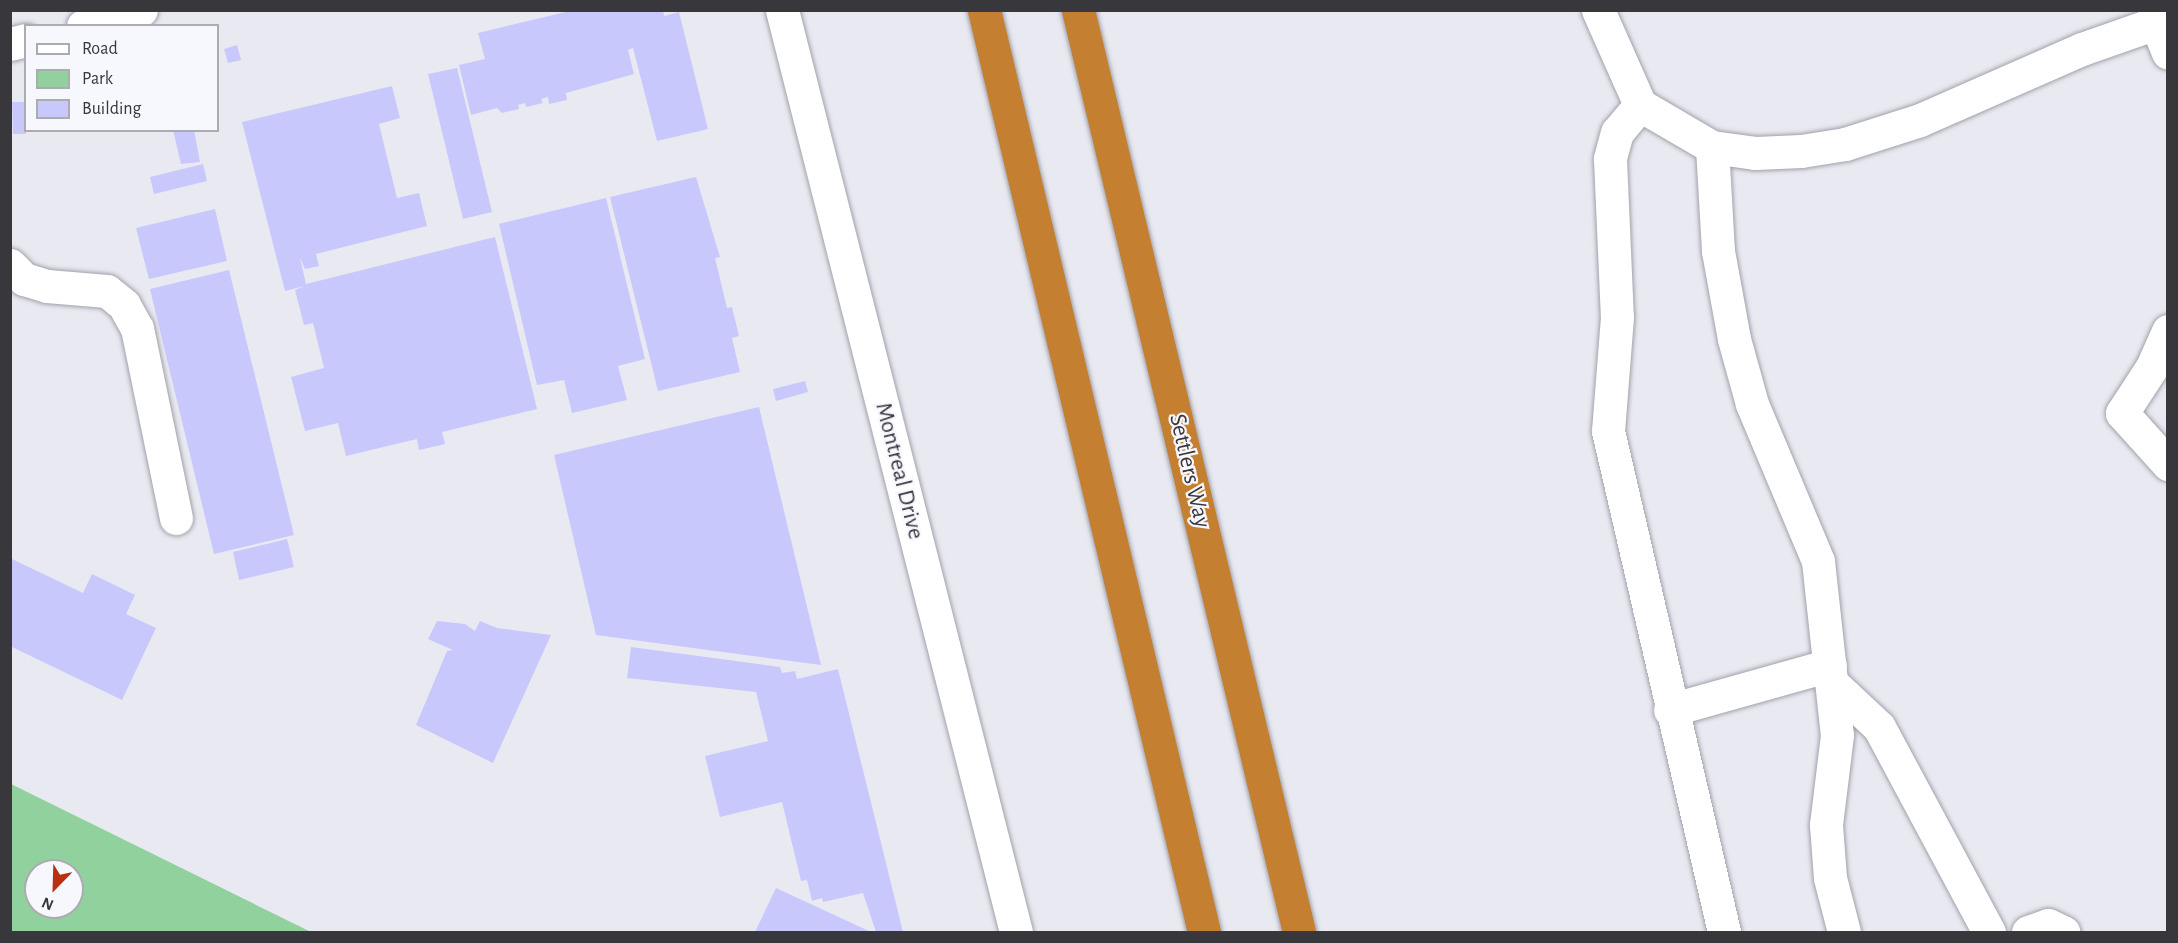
<!DOCTYPE html>
<style>
body{margin:0}
#map{position:relative;width:2178px;height:943px;overflow:hidden;background:#e9e9f2;font-family:"Alegreya Sans",sans-serif}
div>[style]{position:absolute}
.green>*{inset:0;background:#91d19d}
.building>*{inset:0;background:#c9c8fc}
.roads{filter:drop-shadow(0 0 2px #a1a2aa) drop-shadow(0 0 2px #a1a2aa)}
.minor>*{height:33px;margin:-16.5px;padding:0 16.5px;transform-origin:16.5px;border-radius:16.5px;background:#fff}
.highway>*{height:33px;margin:-16.5px;padding:0 16.5px;transform-origin:16.5px;border-radius:16.5px;background:#c47f31}
span{translate:-50% -50%;white-space:nowrap;text-align:center;line-height:1.15;-webkit-text-stroke:4.5px #f7f7fe;paint-order:stroke}
.street-label{font-size:24px;color:#38383c}
.frame{position:absolute;inset:0;border:12px solid #38383c;pointer-events:none}
.legend{position:absolute;left:24px;top:24px;width:195px;height:108px;box-sizing:border-box;background:#f7f7fe;border:2px solid #ababb0;margin:0;padding:8px 10px;list-style:none;font-size:18px;color:#38383c}
.legend li{display:flex;align-items:center;gap:12px;height:30px}
.legend b{width:30px;border:2px solid #ababb0}
.north{position:absolute;left:24px;top:859px;width:60px;height:60px;box-sizing:border-box;background:#f7f7fe;border:2px solid #ababb0;border-radius:50%;rotate:203deg;font-size:16px;font-weight:700;line-height:24px;text-align:center;color:#38383c}
.north::after{content:'';display:block;margin:auto;width:21px;height:27px;background:#ba2f0e;clip-path:polygon(50% 0,100% 100%,50% 72%,0 100%)}
</style>
<div id="map">
<div class="green">
<div style="clip-path:polygon(evenodd,10px 784px,11px 784px,311px 932px,11px 932px,10px 784px,36px 871px,72px 871px,72px 907px,36px 907px,36px 871px)"></div>
</div>
<div class="building">
<div style="clip-path:polygon(574px 10px,663px 10px,664px 16px,679px 12px,708px 129px,657px 141px,633px 48px,628px 50px,634px 74px,566px 93px,567px 100px,549px 104px,548px 97px,541px 99px,543px 103px,526px 107px,525px 103px,518px 105px,519px 109px,502px 113px,497px 108px,471px 115px,459px 65px,485px 59px,478px 33px)"></div>
<div style="clip-path:polygon(237px 45px,241px 60px,228px 63px,224px 49px)"></div>
<div style="clip-path:polygon(457px 68px,492px 212px,463px 219px,428px 74px)"></div>
<div style="clip-path:polygon(392px 86px,400px 118px,379px 124px,397px 198px,419px 193px,427px 226px,316px 254px,319px 266px,305px 269px,300px 258px,306px 284px,495px 237px,537px 409px,442px 432px,445px 444px,419px 450px,417px 439px,346px 456px,338px 423px,305px 431px,291px 377px,324px 368px,313px 323px,304px 325px,295px 290px,304px 286px,285px 291px,242px 122px)"></div>
<div style="clip-path:polygon(12px 102px,25px 102px,26px 134px,13px 134px)"></div>
<div style="clip-path:polygon(173px 130px,194px 130px,200px 162px,181px 164px)"></div>
<div style="clip-path:polygon(203px 164px,207px 181px,154px 194px,150px 177px)"></div>
<div style="clip-path:polygon(696px 177px,720px 257px,715px 258px,727px 308px,732px 307px,739px 336px,732px 338px,740px 372px,658px 391px,610px 197px)"></div>
<div style="clip-path:polygon(606px 198px,645px 359px,618px 366px,627px 400px,572px 413px,564px 380px,537px 385px,499px 224px)"></div>
<div style="clip-path:polygon(215px 209px,227px 261px,149px 279px,136px 228px)"></div>
<div style="clip-path:polygon(229px 270px,294px 535px,214px 554px,150px 289px)"></div>
<div style="clip-path:polygon(805px 381px,808px 392px,776px 401px,773px 389px)"></div>
<div style="clip-path:polygon(759px 407px,821px 665px,596px 635px,554px 455px)"></div>
<div style="clip-path:polygon(287px 539px,294px 567px,239px 580px,233px 552px)"></div>
<div style="clip-path:polygon(10px 558px,83px 593px,92px 574px,135px 595px,126px 614px,156px 628px,122px 700px,10px 646px)"></div>
<div style="clip-path:polygon(437px 621px,465px 624px,475px 631px,480px 621px,497px 628px,551px 635px,493px 763px,416px 725px,447px 651px,453px 650px,428px 639px)"></div>
<div style="clip-path:polygon(631px 647px,780px 667px,782px 673px,795px 671px,797px 679px,838px 669px,903px 932px,876px 932px,863px 893px,823px 902px,822px 898px,812px 901px,807px 880px,801px 881px,782px 802px,720px 817px,705px 756px,768px 741px,756px 692px,627px 678px)"></div>
<div style="clip-path:polygon(776px 888px,871px 932px,755px 932px)"></div>
</div>
<div class="roads">
<div class="minor">
<div style="left:782px;top:10px;width:951px;rotate:75.76deg"></div>
<div style="left:1598px;top:10px;width:104px;rotate:66.1deg"></div>
<div style="left:1640px;top:105px;width:83px;rotate:30.3deg"></div>
<div style="left:1712px;top:147px;width:43px;rotate:7.9deg"></div>
<div style="left:1755px;top:153px;width:46px;rotate:-2.5deg"></div>
<div style="left:1801px;top:151px;width:45px;rotate:-9deg"></div>
<div style="left:1845px;top:144px;width:79px;rotate:-17.7deg"></div>
<div style="left:1920px;top:120px;width:177px;rotate:-23.7deg"></div>
<div style="left:2082px;top:49px;width:78px;rotate:-19.4deg"></div>
<div style="left:2156px;top:23px;width:15px;rotate:-37deg"></div>
<div style="left:2156px;top:23px;width:32px;rotate:68deg"></div>
<div style="left:83px;top:26px;width:60px;rotate:-15.4deg"></div>
<div style="left:10px;top:44px;width:16px;rotate:-14deg"></div>
<div style="left:1640px;top:105px;width:35px;rotate:130deg"></div>
<div style="left:1617px;top:132px;width:28px;rotate:105deg"></div>
<div style="left:1610px;top:159px;width:158px;rotate:87.5deg"></div>
<div style="left:1617px;top:317px;width:114px;rotate:94.5deg"></div>
<div style="left:1608px;top:431px;width:514px;rotate:76.96deg"></div>
<div style="left:1712px;top:147px;width:104px;rotate:86.7deg"></div>
<div style="left:1718px;top:251px;width:89px;rotate:79.7deg"></div>
<div style="left:1734px;top:339px;width:67px;rotate:74.5deg"></div>
<div style="left:1752px;top:404px;width:170px;rotate:67.2deg"></div>
<div style="left:1818px;top:561px;width:175px;rotate:83.8deg"></div>
<div style="left:1837px;top:735px;width:91px;rotate:97deg"></div>
<div style="left:1826px;top:825px;width:53px;rotate:85.7deg"></div>
<div style="left:1830px;top:878px;width:56px;rotate:75.5deg"></div>
<div style="left:10px;top:265px;width:20px;rotate:45deg"></div>
<div style="left:24px;top:279px;width:24px;rotate:17deg"></div>
<div style="left:47px;top:286px;width:60px;rotate:4.8deg"></div>
<div style="left:107px;top:291px;width:22px;rotate:39deg"></div>
<div style="left:124px;top:305px;width:26px;rotate:61deg"></div>
<div style="left:137px;top:328px;width:194px;rotate:78.4deg"></div>
<div style="left:2168px;top:331px;width:39px;rotate:114deg"></div>
<div style="left:2152px;top:367px;width:55px;rotate:123.1deg"></div>
<div style="left:2122px;top:413px;width:69px;rotate:48deg"></div>
<div style="left:1833px;top:684px;width:63px;rotate:43.1deg"></div>
<div style="left:1879px;top:727px;width:233px;rotate:61.8deg"></div>
<div style="left:1670px;top:710px;width:166px;rotate:-15.7deg"></div>
<div style="left:2028px;top:932px;width:21px;rotate:-19deg"></div>
<div style="left:2048px;top:925px;width:17px;rotate:25deg"></div>
</div>
<div class="highway">
<div style="left:984px;top:10px;width:948px;rotate:76.58deg"></div>
<div style="left:1078px;top:10px;width:948px;rotate:76.52deg"></div>
</div>
</div>
<div class="street-label">
<span style="left:899px;top:471px;rotate:76deg">Montreal Drive</span>
<span style="left:1189px;top:471px;rotate:77deg">Settlers Way</span>
</div>
<div class="frame"></div>
<ul class="legend">
<li><b style="height:8px;background:#fff"></b>Road</li>
<li><b style="height:16px;background:#91d19d"></b>Park</li>
<li><b style="height:16px;background:#c9c8fc"></b>Building</li>
</ul>
<div class="north">N</div>
</div>
